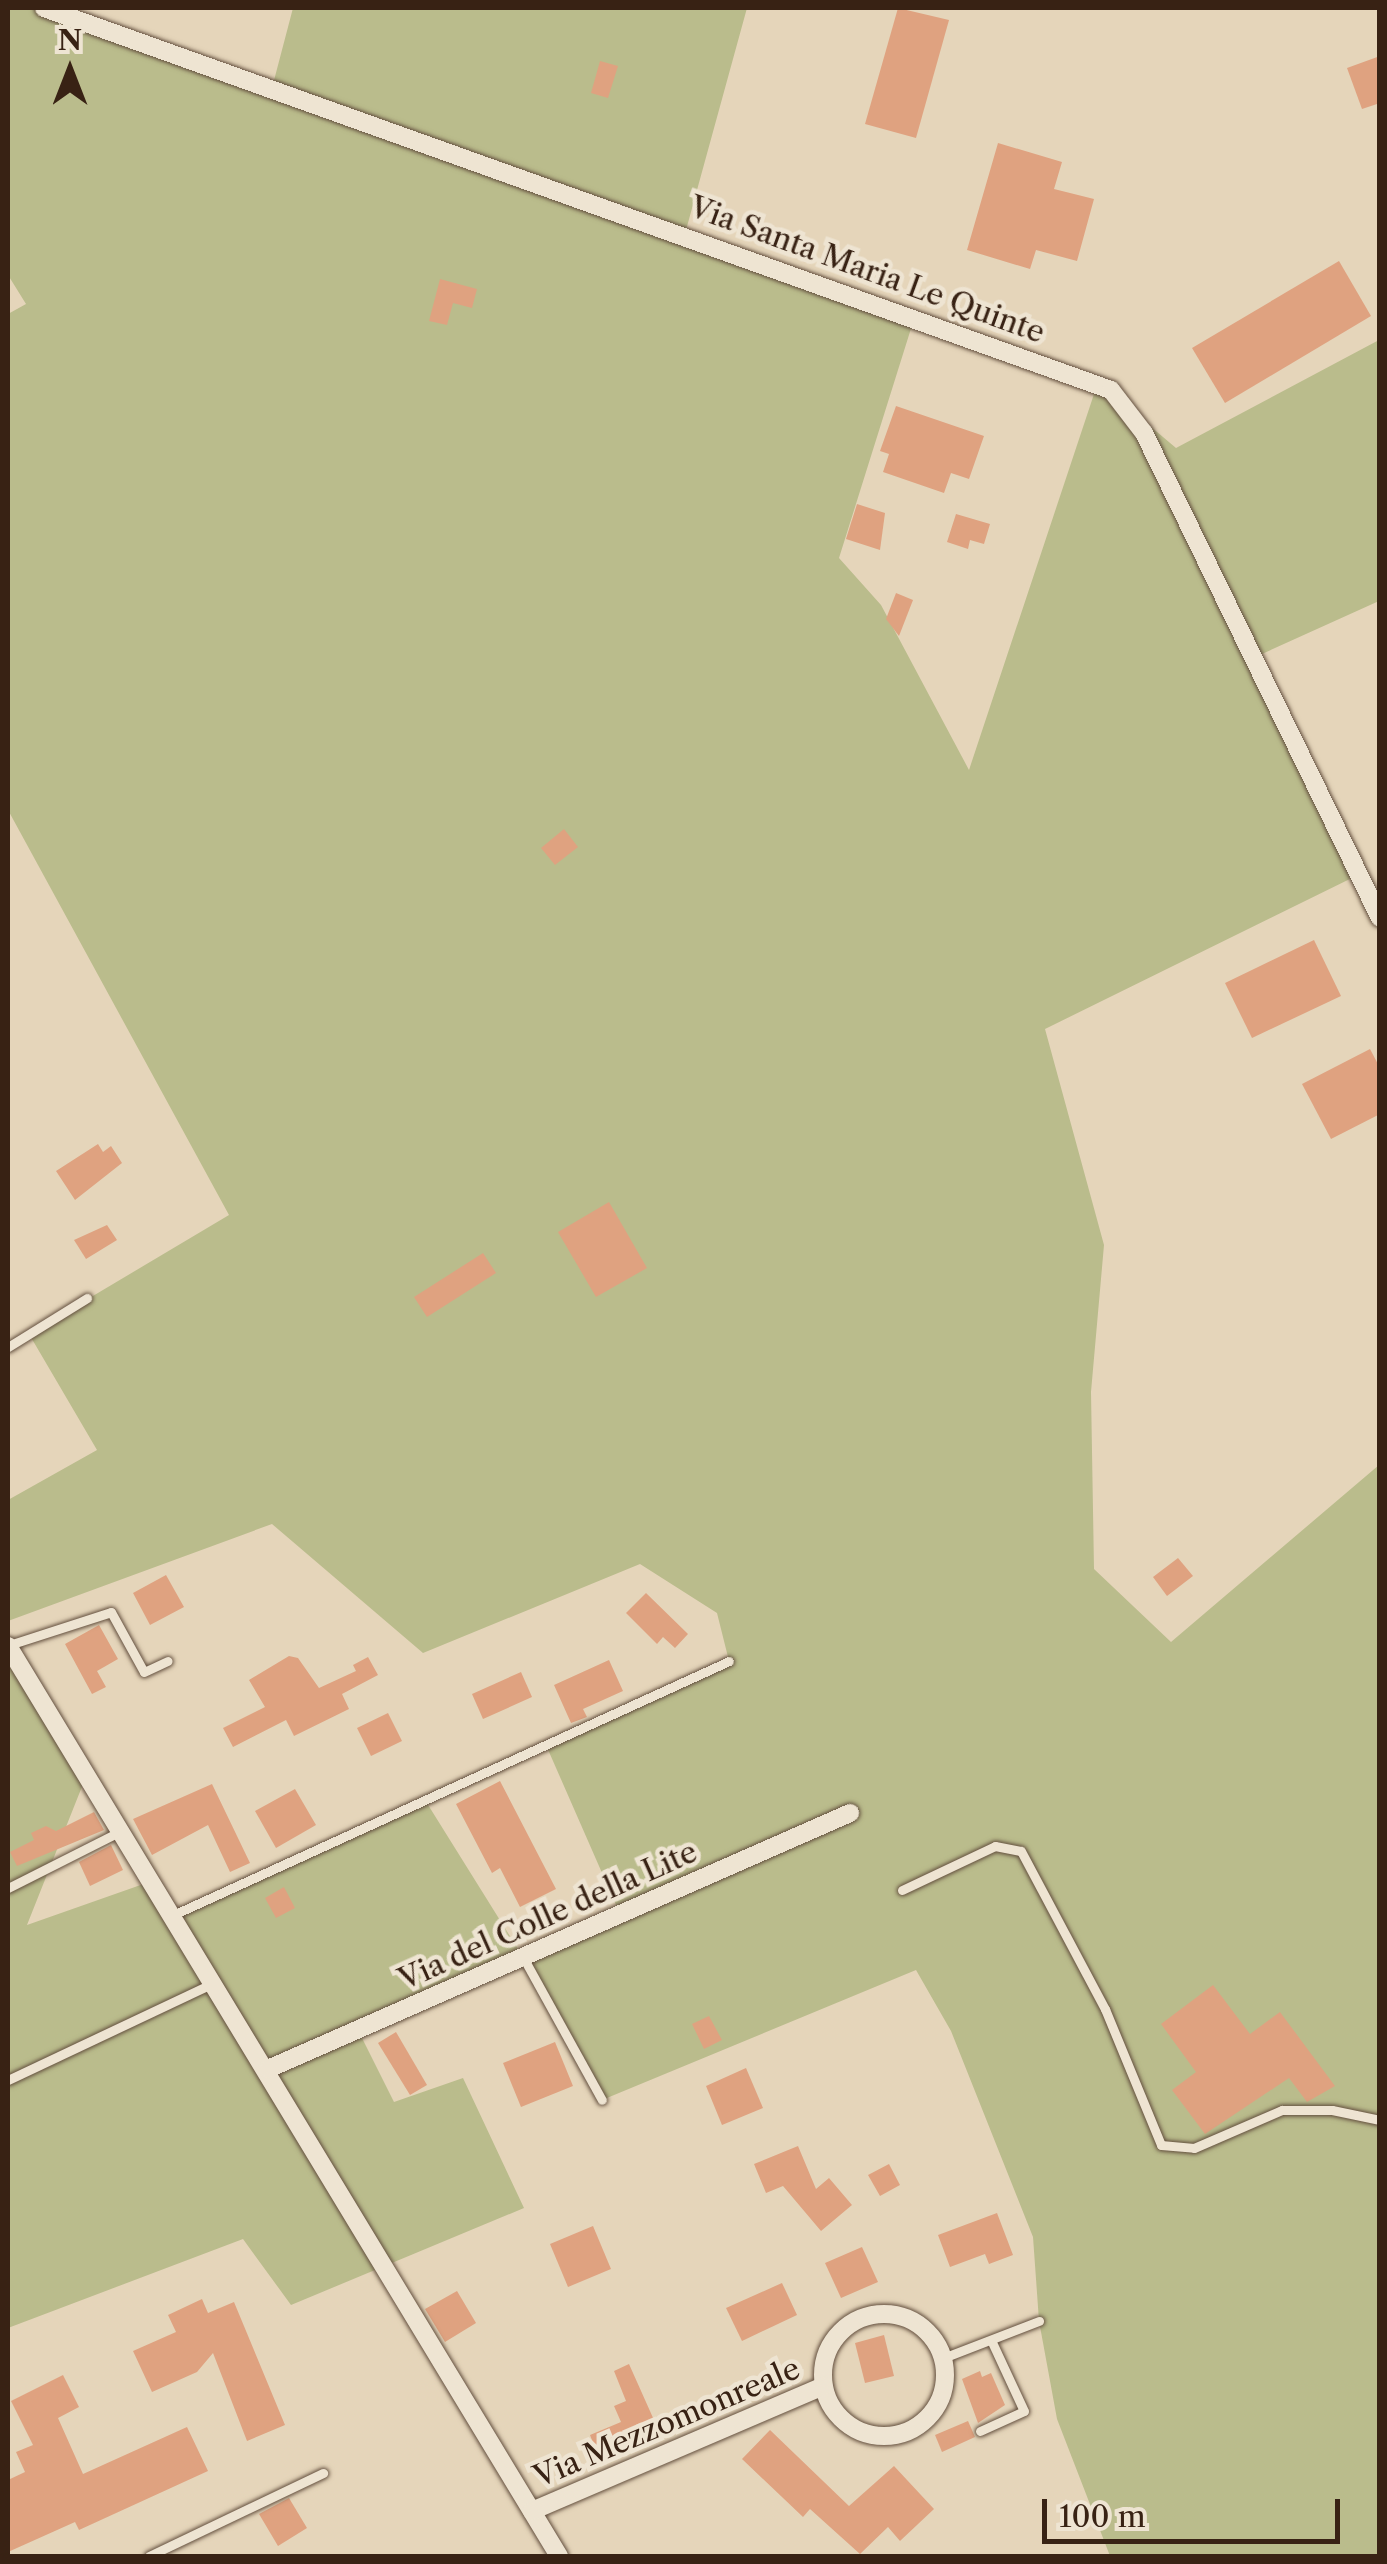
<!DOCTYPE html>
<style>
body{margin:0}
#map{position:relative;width:1387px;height:2564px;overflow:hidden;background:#e5d5ba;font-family:"Libre Caslon Text",serif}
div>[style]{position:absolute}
.green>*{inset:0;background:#babc8c}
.building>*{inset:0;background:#dfa280}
.roads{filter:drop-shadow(0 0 2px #634f3e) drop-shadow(0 0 2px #634f3e)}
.lane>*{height:9px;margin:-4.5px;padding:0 4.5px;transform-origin:4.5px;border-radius:4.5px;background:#eee4d2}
.street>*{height:18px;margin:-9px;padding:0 9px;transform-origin:9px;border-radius:9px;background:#eee4d2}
.street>.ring{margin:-9px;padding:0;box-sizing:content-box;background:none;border:18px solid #eee4d2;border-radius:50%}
span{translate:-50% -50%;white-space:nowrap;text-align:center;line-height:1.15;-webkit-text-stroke:9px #eee4d2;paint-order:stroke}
.street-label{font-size:30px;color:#382214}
.frame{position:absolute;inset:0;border:10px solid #382214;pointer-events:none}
.north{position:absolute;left:20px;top:20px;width:100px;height:100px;-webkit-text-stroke:8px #eee4d2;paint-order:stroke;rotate:0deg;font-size:28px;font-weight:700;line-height:40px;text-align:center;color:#382214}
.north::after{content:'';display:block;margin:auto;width:35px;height:45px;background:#382214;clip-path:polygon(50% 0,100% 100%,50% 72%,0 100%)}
.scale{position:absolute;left:1042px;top:2499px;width:298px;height:45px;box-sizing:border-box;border:5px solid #382214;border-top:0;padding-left:12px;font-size:30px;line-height:35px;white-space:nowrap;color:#382214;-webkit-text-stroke:8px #eee4d2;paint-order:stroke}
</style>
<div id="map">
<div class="green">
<div style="clip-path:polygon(8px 8px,44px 8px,272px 88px,293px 8px,747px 8px,683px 241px,914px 319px,839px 558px,881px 605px,969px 770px,1098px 382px,1176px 448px,1379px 340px,1379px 601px,1253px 658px,1358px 875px,1045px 1029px,1104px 1245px,1091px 1392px,1094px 1569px,1171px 1642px,1379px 1465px,1379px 2556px,1110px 2556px,1057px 2419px,1039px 2321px,1033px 2237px,951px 2031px,916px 1970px,602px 2100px,523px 1958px,358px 2030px,394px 2102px,463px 2078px,524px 2208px,291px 2305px,243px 2239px,8px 2328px,8px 1645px,87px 1774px,27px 1925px,152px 1881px,173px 1915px,425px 1800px,523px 1957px,620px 1914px,546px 1745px,729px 1661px,717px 1613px,640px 1564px,423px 1653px,272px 1524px,8px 1621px,8px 1500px,97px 1450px,29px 1334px,229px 1215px,8px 810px,8px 314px,26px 304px,8px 275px)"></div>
</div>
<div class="building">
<div style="clip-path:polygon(898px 8px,949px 20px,916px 138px,865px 124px)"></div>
<div style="clip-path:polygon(1380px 56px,1380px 103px,1362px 109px,1347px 68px)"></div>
<div style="clip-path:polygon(600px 61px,618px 66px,608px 98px,591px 93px)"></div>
<div style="clip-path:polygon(998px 143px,1062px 162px,1054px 189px,1094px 199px,1077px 261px,1036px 250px,1030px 269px,967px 250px)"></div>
<div style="clip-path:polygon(1339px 261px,1371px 316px,1225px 403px,1192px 348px)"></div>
<div style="clip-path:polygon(440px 279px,477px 289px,472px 308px,453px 303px,447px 325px,429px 321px)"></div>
<div style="clip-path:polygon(896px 406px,984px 436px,969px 479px,951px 473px,944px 493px,883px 472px,889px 454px,880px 451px)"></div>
<div style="clip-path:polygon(857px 504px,885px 513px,880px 550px,846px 539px)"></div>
<div style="clip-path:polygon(956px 514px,990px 524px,984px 544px,970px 540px,968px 549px,947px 542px)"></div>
<div style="clip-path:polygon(896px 593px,913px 600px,899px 636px,886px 619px)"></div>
<div style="clip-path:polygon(564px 829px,578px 847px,555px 865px,541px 848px)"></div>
<div style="clip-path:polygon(1314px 940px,1341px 996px,1252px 1038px,1225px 983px)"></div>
<div style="clip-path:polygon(1370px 1049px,1380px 1068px,1380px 1114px,1331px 1139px,1302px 1084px)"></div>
<div style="clip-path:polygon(98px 1144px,103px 1152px,111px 1146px,122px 1163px,75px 1200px,56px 1171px)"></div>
<div style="clip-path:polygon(609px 1202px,647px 1268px,596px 1297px,558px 1232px)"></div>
<div style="clip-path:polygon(107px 1225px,117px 1240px,86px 1259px,74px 1240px)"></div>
<div style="clip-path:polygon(483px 1253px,496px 1273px,427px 1317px,414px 1297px)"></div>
<div style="clip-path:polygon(1178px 1558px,1193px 1576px,1167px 1596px,1153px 1577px)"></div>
<div style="clip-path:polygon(166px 1575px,184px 1607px,150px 1625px,133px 1593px)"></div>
<div style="clip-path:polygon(646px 1593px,688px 1634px,675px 1648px,663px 1637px,657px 1644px,626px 1613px)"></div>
<div style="clip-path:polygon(99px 1625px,118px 1659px,97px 1671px,106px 1687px,92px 1694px,65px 1644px)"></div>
<div style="clip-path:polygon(289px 1656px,298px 1658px,319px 1688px,356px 1671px,353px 1665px,368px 1657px,378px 1675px,342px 1694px,349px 1709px,294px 1736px,286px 1720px,233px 1747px,223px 1728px,265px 1707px,249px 1680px)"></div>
<div style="clip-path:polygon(609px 1660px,623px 1691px,583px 1709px,587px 1717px,571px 1723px,554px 1685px)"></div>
<div style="clip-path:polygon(521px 1672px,532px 1697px,483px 1719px,472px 1694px)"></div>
<div style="clip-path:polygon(388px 1713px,402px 1741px,371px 1756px,357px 1728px)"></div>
<div style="clip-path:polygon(500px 1781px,556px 1889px,520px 1907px,500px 1868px,492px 1873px,456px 1804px)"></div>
<div style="clip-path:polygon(212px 1784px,250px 1863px,230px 1872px,208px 1825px,152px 1855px,133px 1819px)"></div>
<div style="clip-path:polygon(295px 1789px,316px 1825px,276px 1848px,255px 1811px)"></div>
<div style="clip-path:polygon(94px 1812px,104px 1830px,17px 1866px,10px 1852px,34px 1840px,31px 1833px,46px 1826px,56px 1831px)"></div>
<div style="clip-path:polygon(111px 1845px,123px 1870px,90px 1886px,79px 1862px)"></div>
<div style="clip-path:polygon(284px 1887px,295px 1908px,276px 1918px,265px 1898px)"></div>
<div style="clip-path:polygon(1213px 1985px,1250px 2034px,1280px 2012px,1335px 2086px,1307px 2102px,1289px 2078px,1205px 2134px,1172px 2090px,1196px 2072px,1161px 2024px)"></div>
<div style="clip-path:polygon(709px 2016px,722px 2040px,704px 2049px,692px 2024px)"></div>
<div style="clip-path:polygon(396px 2032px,427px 2085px,410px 2095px,378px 2043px)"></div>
<div style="clip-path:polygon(555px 2042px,573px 2086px,521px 2107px,503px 2063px)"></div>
<div style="clip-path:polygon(746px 2068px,763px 2108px,722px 2125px,706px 2086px)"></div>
<div style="clip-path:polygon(798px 2146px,816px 2189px,829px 2178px,852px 2205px,821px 2231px,783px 2186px,766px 2193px,754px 2164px)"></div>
<div style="clip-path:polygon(889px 2164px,900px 2185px,880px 2196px,868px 2175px)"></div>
<div style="clip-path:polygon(997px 2213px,1013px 2255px,989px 2264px,985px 2254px,950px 2267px,938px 2235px)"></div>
<div style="clip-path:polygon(593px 2226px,611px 2269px,568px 2287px,550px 2244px)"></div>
<div style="clip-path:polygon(862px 2247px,878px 2282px,841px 2298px,825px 2263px)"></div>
<div style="clip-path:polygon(782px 2283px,797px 2315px,742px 2341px,726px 2308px)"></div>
<div style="clip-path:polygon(457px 2291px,476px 2323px,445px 2342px,425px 2309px)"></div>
<div style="clip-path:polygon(202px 2299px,208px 2313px,234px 2302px,285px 2425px,247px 2441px,213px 2353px,197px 2372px,152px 2392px,133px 2351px,176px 2332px,168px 2315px)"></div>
<div style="clip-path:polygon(884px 2335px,894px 2376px,865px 2383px,855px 2343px)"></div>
<div style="clip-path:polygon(629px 2364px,658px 2429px,598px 2456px,590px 2435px,621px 2422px,614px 2406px,626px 2401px,614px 2371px)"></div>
<div style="clip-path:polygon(980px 2371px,982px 2377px,991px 2373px,1005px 2405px,978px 2423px,962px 2379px)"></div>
<div style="clip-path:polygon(63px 2375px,79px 2407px,58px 2418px,83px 2474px,187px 2427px,208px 2471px,79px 2530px,75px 2522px,8px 2552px,8px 2480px,25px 2472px,16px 2452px,33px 2445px,11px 2401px)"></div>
<div style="clip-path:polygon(968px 2421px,975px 2437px,942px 2452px,935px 2435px)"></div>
<div style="clip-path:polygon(770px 2430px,849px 2506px,894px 2466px,934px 2509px,900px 2541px,888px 2527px,860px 2554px,810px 2509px,803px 2517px,742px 2459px)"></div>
<div style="clip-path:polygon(289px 2498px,307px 2528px,278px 2546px,259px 2514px)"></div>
</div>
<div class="roads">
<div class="lane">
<div style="left:8px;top:1347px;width:93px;rotate:-31.8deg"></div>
<div style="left:9px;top:1645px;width:107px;rotate:-17.9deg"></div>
<div style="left:111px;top:1612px;width:68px;rotate:61.2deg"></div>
<div style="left:144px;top:1672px;width:26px;rotate:-25deg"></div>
<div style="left:8px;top:1888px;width:127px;rotate:-26.8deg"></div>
<div style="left:902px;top:1890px;width:103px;rotate:-25.3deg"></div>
<div style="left:995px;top:1846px;width:26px;rotate:11deg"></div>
<div style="left:1021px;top:1851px;width:179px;rotate:62deg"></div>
<div style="left:1105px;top:2009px;width:147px;rotate:67.6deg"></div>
<div style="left:1161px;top:2145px;width:33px;rotate:5deg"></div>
<div style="left:1194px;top:2148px;width:96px;rotate:-23.4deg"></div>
<div style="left:1282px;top:2110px;width:50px"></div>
<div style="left:1332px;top:2110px;width:49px;rotate:11.8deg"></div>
<div style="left:173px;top:1915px;width:611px;rotate:-24.55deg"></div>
<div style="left:523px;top:1957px;width:163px;rotate:61.1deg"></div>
<div style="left:8px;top:2080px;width:227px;rotate:-25.3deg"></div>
<div style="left:943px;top:2358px;width:103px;rotate:-21.1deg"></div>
<div style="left:980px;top:2431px;width:48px;rotate:-24.4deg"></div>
<div style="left:1024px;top:2411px;width:76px;rotate:-114.9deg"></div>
<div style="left:149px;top:2556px;width:193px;rotate:-25.5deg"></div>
</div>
<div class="street">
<div style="left:44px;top:8px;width:1133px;rotate:19.7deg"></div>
<div style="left:1111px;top:390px;width:54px;rotate:52.5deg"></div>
<div style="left:1144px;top:433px;width:539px;rotate:64.05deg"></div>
<div style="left:8px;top:1646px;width:1064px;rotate:58.81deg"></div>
<div style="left:268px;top:2069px;width:636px;rotate:-23.74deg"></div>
<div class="ring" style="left:823px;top:2314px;width:104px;height:104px"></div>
<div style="left:532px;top:2511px;width:317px;rotate:-23.2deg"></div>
</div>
</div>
<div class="street-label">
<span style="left:867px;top:270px;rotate:20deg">Via Santa Maria Le Quinte</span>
<span style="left:548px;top:1916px;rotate:-24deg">Via del Colle della Lite</span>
<span style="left:667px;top:2423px;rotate:-23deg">Via Mezzomonreale</span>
</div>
<div class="frame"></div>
<div class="north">N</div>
<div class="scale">100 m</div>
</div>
